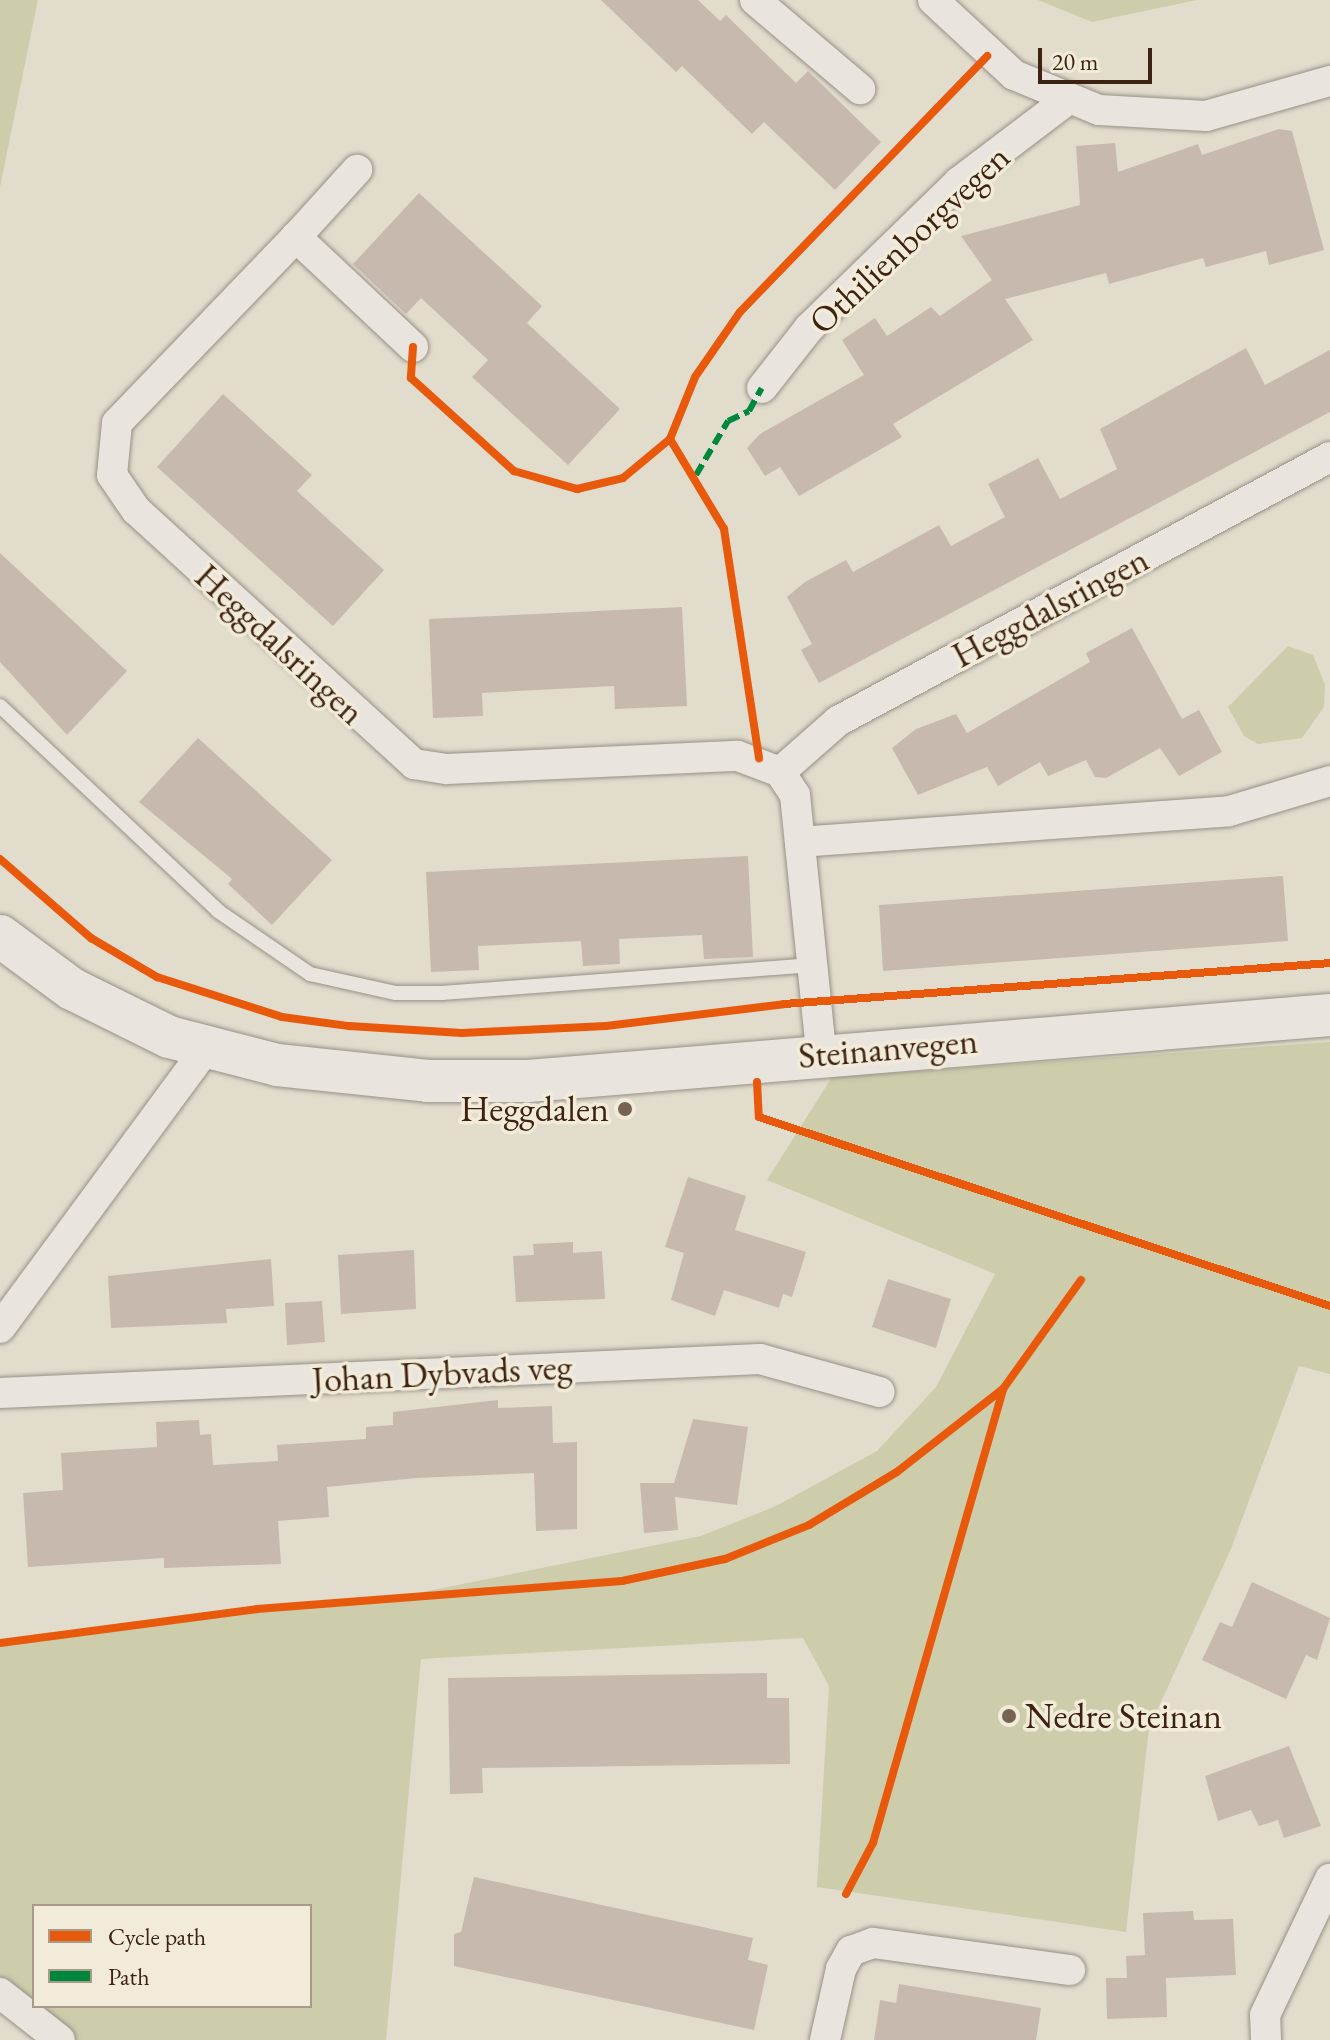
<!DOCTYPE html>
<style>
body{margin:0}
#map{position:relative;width:1330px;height:2040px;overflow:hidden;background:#e2dccd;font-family:"EB Garamond",serif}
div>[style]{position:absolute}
.green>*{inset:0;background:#cdcdac}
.building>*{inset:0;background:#c8b9af}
.roads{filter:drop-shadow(0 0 2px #979186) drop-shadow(0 0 2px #979186)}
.service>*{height:14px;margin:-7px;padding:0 7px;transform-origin:7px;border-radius:7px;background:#e9e5de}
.minor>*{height:30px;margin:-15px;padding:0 15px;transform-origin:15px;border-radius:15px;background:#e9e5de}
.secondary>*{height:42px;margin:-21px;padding:0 21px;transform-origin:21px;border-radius:21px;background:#e9e5de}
.quiet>*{height:6px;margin-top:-3px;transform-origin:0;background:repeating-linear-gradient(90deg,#00873e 0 12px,transparent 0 18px)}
.cycleway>*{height:8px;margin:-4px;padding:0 4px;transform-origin:4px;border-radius:4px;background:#e8590c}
.dots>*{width:22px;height:22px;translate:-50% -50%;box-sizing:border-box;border:4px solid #f2ebd9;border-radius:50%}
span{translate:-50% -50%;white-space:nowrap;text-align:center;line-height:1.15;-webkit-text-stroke:7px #f2ebd9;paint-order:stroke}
.street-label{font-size:36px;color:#3d2211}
.poi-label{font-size:36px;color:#3d2211}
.right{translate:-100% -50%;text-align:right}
.left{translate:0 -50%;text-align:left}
.legend{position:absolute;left:32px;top:1904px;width:280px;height:104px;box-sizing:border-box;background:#f2ebd9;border:2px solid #aa9b89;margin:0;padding:10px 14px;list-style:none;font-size:24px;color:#3d2211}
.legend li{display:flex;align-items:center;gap:16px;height:40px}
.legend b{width:40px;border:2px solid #aa9b89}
.scale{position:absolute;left:1038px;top:48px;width:114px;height:36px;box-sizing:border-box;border:4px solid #3d2211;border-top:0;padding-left:10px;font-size:24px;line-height:28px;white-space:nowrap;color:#3d2211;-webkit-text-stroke:6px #f2ebd9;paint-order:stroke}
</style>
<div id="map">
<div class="green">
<div style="clip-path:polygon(0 0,38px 0,0 187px)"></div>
<div style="clip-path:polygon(1038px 0,1197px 0,1092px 22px)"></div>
<div style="clip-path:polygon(1288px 646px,1313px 655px,1325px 685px,1324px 707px,1302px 738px,1258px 744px,1244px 736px,1228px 707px)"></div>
<div style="clip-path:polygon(evenodd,1330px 1042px,1330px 1374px,1299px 1366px,1231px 1549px,1149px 1728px,1126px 1932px,817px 1887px,829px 1686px,803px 1638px,421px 1659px,386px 2040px,60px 2040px,0 1993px,0 1643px,257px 1609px,368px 1603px,701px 1536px,774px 1507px,877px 1451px,936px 1387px,995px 1274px,767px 1180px,832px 1077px,1330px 1042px,34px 1906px,310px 1906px,310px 2006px,34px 2006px,34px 1906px)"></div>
</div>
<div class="building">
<div style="clip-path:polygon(601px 0,698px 0,720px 21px,726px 15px,796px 83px,808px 71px,881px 142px,835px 190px,764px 122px,752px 134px,682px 66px,676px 72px)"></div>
<div style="clip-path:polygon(1279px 129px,1292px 131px,1324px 250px,1269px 265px,1266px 251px,1206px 267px,1203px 258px,1109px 284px,1106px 273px,1005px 299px,1033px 340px,893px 424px,902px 437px,799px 496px,780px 467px,765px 476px,747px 448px,760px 434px,864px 375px,842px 340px,875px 318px,887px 336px,931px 307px,940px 316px,992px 280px,961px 236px,1080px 205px,1076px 146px,1115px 143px,1118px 172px,1198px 144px,1202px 155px)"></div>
<div style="clip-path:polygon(419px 193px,542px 306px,527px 323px,620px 409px,568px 465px,472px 377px,488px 360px,421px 298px,406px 314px,353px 264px)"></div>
<div style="clip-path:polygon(1246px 348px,1265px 385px,1330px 350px,1330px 412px,819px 683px,801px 650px,812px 644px,787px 597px,805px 582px,846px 560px,853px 572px,939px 525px,951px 546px,1005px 517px,988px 484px,1038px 458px,1060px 499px,1117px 469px,1100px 429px)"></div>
<div style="clip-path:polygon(223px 394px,312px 475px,297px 491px,384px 570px,333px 626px,157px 467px)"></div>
<div style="clip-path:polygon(0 553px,127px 671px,67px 735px,0 662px)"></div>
<div style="clip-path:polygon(682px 607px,687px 706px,615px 709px,614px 686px,482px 693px,483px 716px,433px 718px,429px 619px)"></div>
<div style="clip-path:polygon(1132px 628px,1182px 719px,1199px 710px,1222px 752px,1179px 776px,1160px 748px,1106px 778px,1095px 777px,1086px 760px,1048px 776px,1040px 762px,998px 786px,987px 767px,918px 795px,892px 748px,916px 729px,956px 714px,967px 733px,1090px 662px,1086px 653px)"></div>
<div style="clip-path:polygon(198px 738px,332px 860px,272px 925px,228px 884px,232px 879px,139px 802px)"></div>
<div style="clip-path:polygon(748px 856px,753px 957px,704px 959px,702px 935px,619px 939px,620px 964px,583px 966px,581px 941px,478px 946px,479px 970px,431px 972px,426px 872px)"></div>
<div style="clip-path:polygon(1283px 876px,1288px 941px,883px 971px,879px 905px)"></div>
<div style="clip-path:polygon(688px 1177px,746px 1196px,735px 1230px,806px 1252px,792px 1297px,783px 1294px,779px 1308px,724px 1290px,715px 1316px,671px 1300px,684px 1253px,665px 1247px)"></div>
<div style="clip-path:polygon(573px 1242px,573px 1253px,602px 1251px,605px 1299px,516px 1302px,513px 1256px,534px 1255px,533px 1244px)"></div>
<div style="clip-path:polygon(414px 1250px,416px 1309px,341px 1314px,338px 1255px)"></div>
<div style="clip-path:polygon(271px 1259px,274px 1306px,226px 1309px,227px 1323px,111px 1328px,108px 1276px)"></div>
<div style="clip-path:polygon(888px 1279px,951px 1299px,936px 1348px,872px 1327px)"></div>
<div style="clip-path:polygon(322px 1301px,325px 1342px,287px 1345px,285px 1303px)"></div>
<div style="clip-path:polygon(498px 1400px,498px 1408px,552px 1406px,553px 1443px,577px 1442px,577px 1529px,536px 1531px,534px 1473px,416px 1478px,327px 1487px,329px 1517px,278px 1521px,281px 1564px,164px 1568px,164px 1558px,28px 1567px,23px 1493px,63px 1490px,61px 1453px,157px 1447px,156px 1422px,199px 1420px,200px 1435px,211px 1434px,213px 1465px,278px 1461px,277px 1445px,366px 1439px,366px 1427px,393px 1425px,393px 1412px)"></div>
<div style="clip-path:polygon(693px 1419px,748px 1427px,737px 1505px,675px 1497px,678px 1530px,644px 1533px,640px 1483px,674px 1483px)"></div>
<div style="clip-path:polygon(1252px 1582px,1330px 1618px,1317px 1660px,1306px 1655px,1286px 1699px,1202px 1660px,1220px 1622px,1232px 1627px)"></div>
<div style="clip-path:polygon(767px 1673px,767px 1698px,789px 1698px,790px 1764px,482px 1768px,483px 1793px,450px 1794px,448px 1678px)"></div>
<div style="clip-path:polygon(1289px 1746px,1321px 1826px,1284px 1838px,1278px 1820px,1259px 1826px,1251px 1810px,1218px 1821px,1205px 1776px)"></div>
<div style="clip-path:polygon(474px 1877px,753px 1938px,748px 1960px,768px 1965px,754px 2030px,454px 1966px,454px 1934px,461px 1932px)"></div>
<div style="clip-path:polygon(1193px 1911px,1194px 1920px,1233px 1919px,1236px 1975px,1166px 1978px,1167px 2017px,1107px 2019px,1106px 1978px,1127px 1978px,1126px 1956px,1145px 1955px,1143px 1913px)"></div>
<div style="clip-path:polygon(899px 1984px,1041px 2008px,1036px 2040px,874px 2040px,880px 2000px,896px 2003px)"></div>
</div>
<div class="roads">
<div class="service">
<div style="left:0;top:706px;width:299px;rotate:43.2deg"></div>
<div style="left:218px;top:911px;width:112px;rotate:34.4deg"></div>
<div style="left:310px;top:974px;width:88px;rotate:12.5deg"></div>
<div style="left:396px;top:993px;width:46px"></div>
<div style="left:442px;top:993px;width:372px;rotate:-4.3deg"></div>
</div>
<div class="minor">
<div style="left:755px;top:0;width:138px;rotate:40.3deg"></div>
<div style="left:933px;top:0;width:110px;rotate:42.8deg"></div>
<div style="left:1014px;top:75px;width:92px;rotate:22.4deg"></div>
<div style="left:1099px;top:110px;width:107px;rotate:3.2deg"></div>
<div style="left:1206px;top:116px;width:129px;rotate:-15.8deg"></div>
<div style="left:296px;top:237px;width:91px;rotate:-47.7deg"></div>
<div style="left:413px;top:347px;width:161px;rotate:-136.8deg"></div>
<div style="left:296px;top:237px;width:258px;rotate:133.9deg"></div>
<div style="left:117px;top:423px;width:52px;rotate:95.5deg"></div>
<div style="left:112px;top:475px;width:42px;rotate:55.6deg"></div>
<div style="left:136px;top:510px;width:377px;rotate:42.4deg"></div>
<div style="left:414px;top:764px;width:33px;rotate:9deg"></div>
<div style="left:447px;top:769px;width:291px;rotate:-2.6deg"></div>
<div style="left:738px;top:756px;width:45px;rotate:20.9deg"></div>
<div style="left:780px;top:772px;width:27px;rotate:57deg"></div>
<div style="left:795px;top:795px;width:259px;rotate:84.2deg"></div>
<div style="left:762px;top:388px;width:76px;rotate:-51.9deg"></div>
<div style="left:809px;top:328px;width:209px;rotate:-44.2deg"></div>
<div style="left:959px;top:182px;width:136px;rotate:-37.2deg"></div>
<div style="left:780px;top:772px;width:77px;rotate:-41.3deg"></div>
<div style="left:838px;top:721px;width:558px;rotate:-28.22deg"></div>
<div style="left:800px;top:842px;width:430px;rotate:-4.1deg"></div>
<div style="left:1229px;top:811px;width:105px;rotate:-16.5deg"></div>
<div style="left:0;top:1328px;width:347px;rotate:-53.6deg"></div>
<div style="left:0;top:1393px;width:761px;rotate:-2.56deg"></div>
<div style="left:760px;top:1359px;width:124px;rotate:15.4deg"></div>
<div style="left:0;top:1993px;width:76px;rotate:38.1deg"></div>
<div style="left:825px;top:2040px;width:73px;rotate:-77.3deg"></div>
<div style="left:841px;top:1969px;width:21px;rotate:-61deg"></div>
<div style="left:851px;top:1951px;width:23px;rotate:-20deg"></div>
<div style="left:873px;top:1943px;width:199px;rotate:7.8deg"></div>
<div style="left:1266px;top:2040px;width:25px;rotate:-92deg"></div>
<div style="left:1265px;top:2015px;width:151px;rotate:-64.5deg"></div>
</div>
<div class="secondary">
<div style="left:0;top:936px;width:89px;rotate:36.4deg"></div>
<div style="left:72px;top:989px;width:108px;rotate:26.3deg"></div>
<div style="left:169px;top:1037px;width:112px;rotate:14.5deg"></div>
<div style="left:277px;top:1065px;width:152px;rotate:6deg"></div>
<div style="left:428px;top:1081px;width:100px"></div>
<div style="left:528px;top:1081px;width:805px;rotate:-4.7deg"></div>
</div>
</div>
<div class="quiet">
<div style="left:696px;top:475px;width:63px;rotate:-59.3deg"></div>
<div style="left:728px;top:421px;width:23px;rotate:-25deg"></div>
<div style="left:749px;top:411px;width:26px;rotate:-61deg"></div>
</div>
<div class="cycleway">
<div style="left:413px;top:347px;width:31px;rotate:94deg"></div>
<div style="left:411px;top:378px;width:139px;rotate:42.1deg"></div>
<div style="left:514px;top:471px;width:66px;rotate:15.9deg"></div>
<div style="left:577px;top:489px;width:47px;rotate:-13.4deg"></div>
<div style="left:623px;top:478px;width:61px;rotate:-39.7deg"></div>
<div style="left:670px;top:439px;width:67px;rotate:-68deg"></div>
<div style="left:695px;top:377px;width:79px;rotate:-55.3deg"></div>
<div style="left:740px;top:312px;width:356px;rotate:-46deg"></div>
<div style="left:670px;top:439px;width:105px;rotate:59deg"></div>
<div style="left:724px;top:529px;width:232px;rotate:81.3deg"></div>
<div style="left:0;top:859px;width:121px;rotate:41deg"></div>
<div style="left:91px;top:938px;width:77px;rotate:30.6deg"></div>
<div style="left:157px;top:977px;width:131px;rotate:17.7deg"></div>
<div style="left:282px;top:1017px;width:68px;rotate:7.7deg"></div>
<div style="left:349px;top:1026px;width:113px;rotate:3.5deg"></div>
<div style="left:462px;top:1033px;width:144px;rotate:-2.8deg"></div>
<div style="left:606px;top:1026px;width:179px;rotate:-7deg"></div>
<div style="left:784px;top:1004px;width:548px;rotate:-4.29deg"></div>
<div style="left:757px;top:1082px;width:35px;rotate:87deg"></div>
<div style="left:759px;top:1117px;width:601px;rotate:18.31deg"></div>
<div style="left:0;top:1643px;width:259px;rotate:-7.5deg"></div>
<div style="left:257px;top:1609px;width:366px;rotate:-4.4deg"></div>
<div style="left:622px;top:1581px;width:105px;rotate:-12.1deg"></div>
<div style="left:725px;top:1559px;width:91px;rotate:-22deg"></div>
<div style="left:809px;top:1525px;width:103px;rotate:-31.1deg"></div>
<div style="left:897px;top:1472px;width:135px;rotate:-38.1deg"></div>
<div style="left:1003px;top:1389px;width:134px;rotate:-54.4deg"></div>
<div style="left:846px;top:1894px;width:58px;rotate:-62.1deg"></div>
<div style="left:873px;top:1843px;width:472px;rotate:-74deg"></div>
</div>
<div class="dots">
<div style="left:625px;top:1109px;background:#776353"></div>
<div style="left:1009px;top:1716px;background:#776353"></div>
</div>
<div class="street-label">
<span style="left:909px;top:239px;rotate:-43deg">Othilienborgvegen</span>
<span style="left:1050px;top:607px;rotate:-28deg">Heggdalsringen</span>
<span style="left:280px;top:644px;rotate:43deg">Heggdalsringen</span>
<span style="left:888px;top:1048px;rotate:-5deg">Steinanvegen</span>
<span style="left:442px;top:1373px;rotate:-3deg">Johan Dybvads veg</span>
</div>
<div class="poi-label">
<span class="right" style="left:609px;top:1109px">Heggdalen</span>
<span class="left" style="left:1025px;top:1716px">Nedre Steinan</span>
</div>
<ul class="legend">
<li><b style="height:10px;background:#e8590c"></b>Cycle path</li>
<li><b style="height:10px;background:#00873e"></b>Path</li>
</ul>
<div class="scale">20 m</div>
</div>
